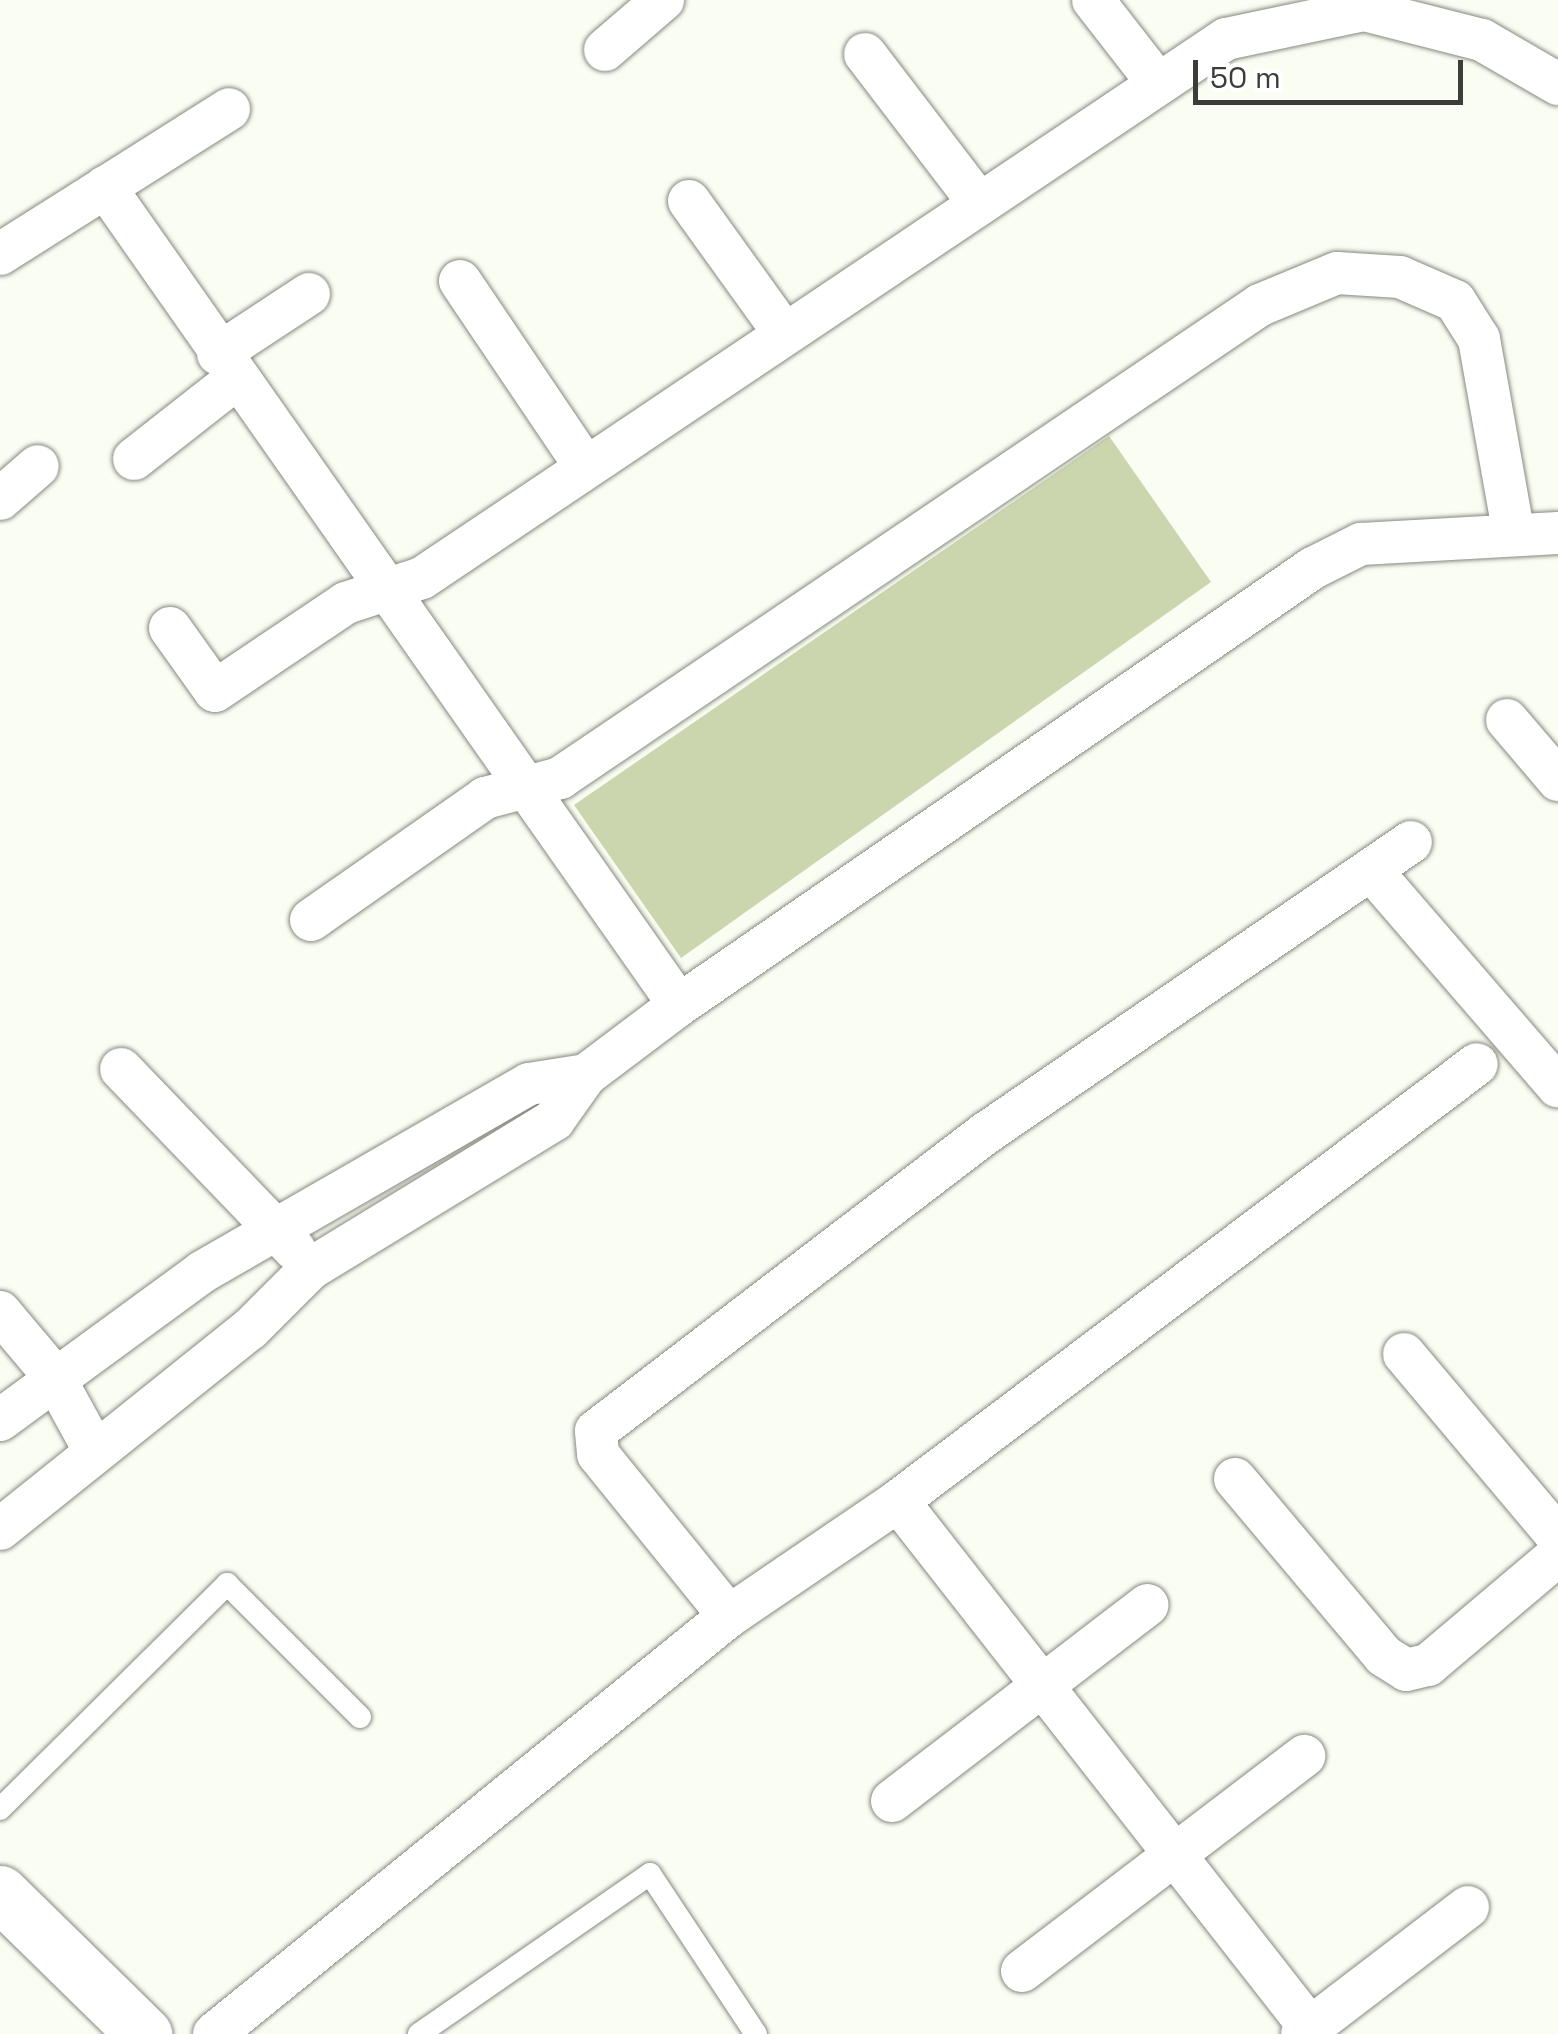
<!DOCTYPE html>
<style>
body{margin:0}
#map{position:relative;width:1558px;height:2034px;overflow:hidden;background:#fafdf2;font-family:"Space Grotesk",sans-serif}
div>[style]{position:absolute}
.green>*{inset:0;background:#cbd6af}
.roads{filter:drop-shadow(0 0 2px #868980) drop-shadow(0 0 2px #868980)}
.lane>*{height:22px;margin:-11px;padding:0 11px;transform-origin:11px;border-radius:11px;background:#fff}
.street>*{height:42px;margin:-21px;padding:0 21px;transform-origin:21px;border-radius:21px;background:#fff}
.secondary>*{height:55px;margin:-27.5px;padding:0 27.5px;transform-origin:27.5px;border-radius:27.5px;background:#fff}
span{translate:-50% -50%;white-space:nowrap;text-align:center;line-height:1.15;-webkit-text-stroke:10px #fff;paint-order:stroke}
.scale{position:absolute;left:1193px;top:60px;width:270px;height:45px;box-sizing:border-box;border:5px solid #3c3d39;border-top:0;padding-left:12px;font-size:30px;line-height:35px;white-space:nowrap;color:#3c3d39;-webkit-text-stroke:8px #fff;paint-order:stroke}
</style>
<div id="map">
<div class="green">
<div style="clip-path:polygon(1109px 436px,1211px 582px,681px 958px,574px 805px)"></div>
</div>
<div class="roads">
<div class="lane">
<div style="left:0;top:1809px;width:320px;rotate:-44.7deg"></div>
<div style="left:227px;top:1584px;width:188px;rotate:45deg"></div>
<div style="left:419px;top:2034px;width:281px;rotate:-34.7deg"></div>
<div style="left:650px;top:1874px;width:192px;rotate:56.5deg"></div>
</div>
<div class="street">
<div style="left:1093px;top:0;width:103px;rotate:52.1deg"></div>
<div style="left:605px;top:50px;width:77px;rotate:-40.8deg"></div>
<div style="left:865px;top:54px;width:186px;rotate:52.6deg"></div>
<div style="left:105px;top:187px;width:999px;rotate:54.94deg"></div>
<div style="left:689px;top:201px;width:163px;rotate:54.3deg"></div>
<div style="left:0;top:254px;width:271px;rotate:-32.3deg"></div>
<div style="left:460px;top:281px;width:225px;rotate:56deg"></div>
<div style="left:218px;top:354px;width:109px;rotate:-33.4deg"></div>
<div style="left:134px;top:459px;width:130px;rotate:-38.1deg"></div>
<div style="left:0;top:499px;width:50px;rotate:-41deg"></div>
<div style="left:170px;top:628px;width:77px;rotate:54.5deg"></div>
<div style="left:215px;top:691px;width:158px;rotate:-33.9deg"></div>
<div style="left:346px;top:603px;width:80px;rotate:-18.2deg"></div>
<div style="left:422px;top:578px;width:968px;rotate:-33.84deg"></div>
<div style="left:1226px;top:39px;width:141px;rotate:-11.9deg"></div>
<div style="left:1364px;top:10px;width:122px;rotate:14.3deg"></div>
<div style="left:1482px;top:40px;width:88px;rotate:30.1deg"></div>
<div style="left:1507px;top:720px;width:79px;rotate:49.6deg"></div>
<div style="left:1371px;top:870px;width:286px;rotate:49.2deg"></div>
<div style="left:311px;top:920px;width:213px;rotate:-35deg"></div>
<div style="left:485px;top:798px;width:78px;rotate:-14.9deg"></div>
<div style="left:560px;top:778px;width:845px;rotate:-34.05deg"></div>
<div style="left:1260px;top:305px;width:83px;rotate:-22.6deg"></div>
<div style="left:1337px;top:273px;width:63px;rotate:3.6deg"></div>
<div style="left:1400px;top:277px;width:60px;rotate:23.6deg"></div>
<div style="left:1455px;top:301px;width:45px;rotate:57.7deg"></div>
<div style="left:1479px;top:339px;width:199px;rotate:79.9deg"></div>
<div style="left:121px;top:1069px;width:250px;rotate:46.1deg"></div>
<div style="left:0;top:1312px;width:82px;rotate:49.9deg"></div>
<div style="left:53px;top:1375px;width:83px;rotate:61.3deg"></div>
<div style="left:1404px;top:1354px;width:239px;rotate:49.9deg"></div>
<div style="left:0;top:1420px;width:250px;rotate:-36.2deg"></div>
<div style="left:202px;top:1272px;width:377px;rotate:-29.9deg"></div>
<div style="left:529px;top:1084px;width:58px;rotate:-9deg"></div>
<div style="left:1235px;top:1479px;width:231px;rotate:49.9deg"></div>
<div style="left:1384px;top:1656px;width:26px;rotate:32deg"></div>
<div style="left:1406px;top:1670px;width:23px;rotate:-13deg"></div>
<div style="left:1428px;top:1665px;width:170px;rotate:-40.2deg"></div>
<div style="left:898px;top:1501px;width:677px;rotate:51.96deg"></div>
<div style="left:0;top:1529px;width:320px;rotate:-38.7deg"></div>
<div style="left:250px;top:1329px;width:85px;rotate:-45deg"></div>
<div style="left:310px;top:1269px;width:286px;rotate:-31.4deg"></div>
<div style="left:554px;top:1120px;width:55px;rotate:-54.6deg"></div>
<div style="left:586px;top:1075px;width:116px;rotate:-37deg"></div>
<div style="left:679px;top:1005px;width:770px;rotate:-34.58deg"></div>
<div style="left:1313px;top:568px;width:54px;rotate:-26.6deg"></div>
<div style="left:1361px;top:544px;width:197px;rotate:-3.2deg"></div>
<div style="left:729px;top:1616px;width:208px;rotate:-129deg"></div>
<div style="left:598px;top:1454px;width:23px;rotate:-95deg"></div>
<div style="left:596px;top:1431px;width:491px;rotate:-37.4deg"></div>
<div style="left:986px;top:1133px;width:515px;rotate:-34.4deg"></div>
<div style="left:892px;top:1801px;width:322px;rotate:-37.5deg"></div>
<div style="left:1022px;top:1971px;width:355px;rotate:-37.3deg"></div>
<div style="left:214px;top:2034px;width:663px;rotate:-39.06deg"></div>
<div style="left:729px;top:1616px;width:204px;rotate:-34.2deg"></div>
<div style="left:898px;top:1501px;width:725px;rotate:-37.04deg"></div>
<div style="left:1302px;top:2034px;width:209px;rotate:-37.4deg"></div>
</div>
<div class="secondary">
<div style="left:0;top:1893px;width:202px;rotate:44.4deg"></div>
</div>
</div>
<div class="scale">50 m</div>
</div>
